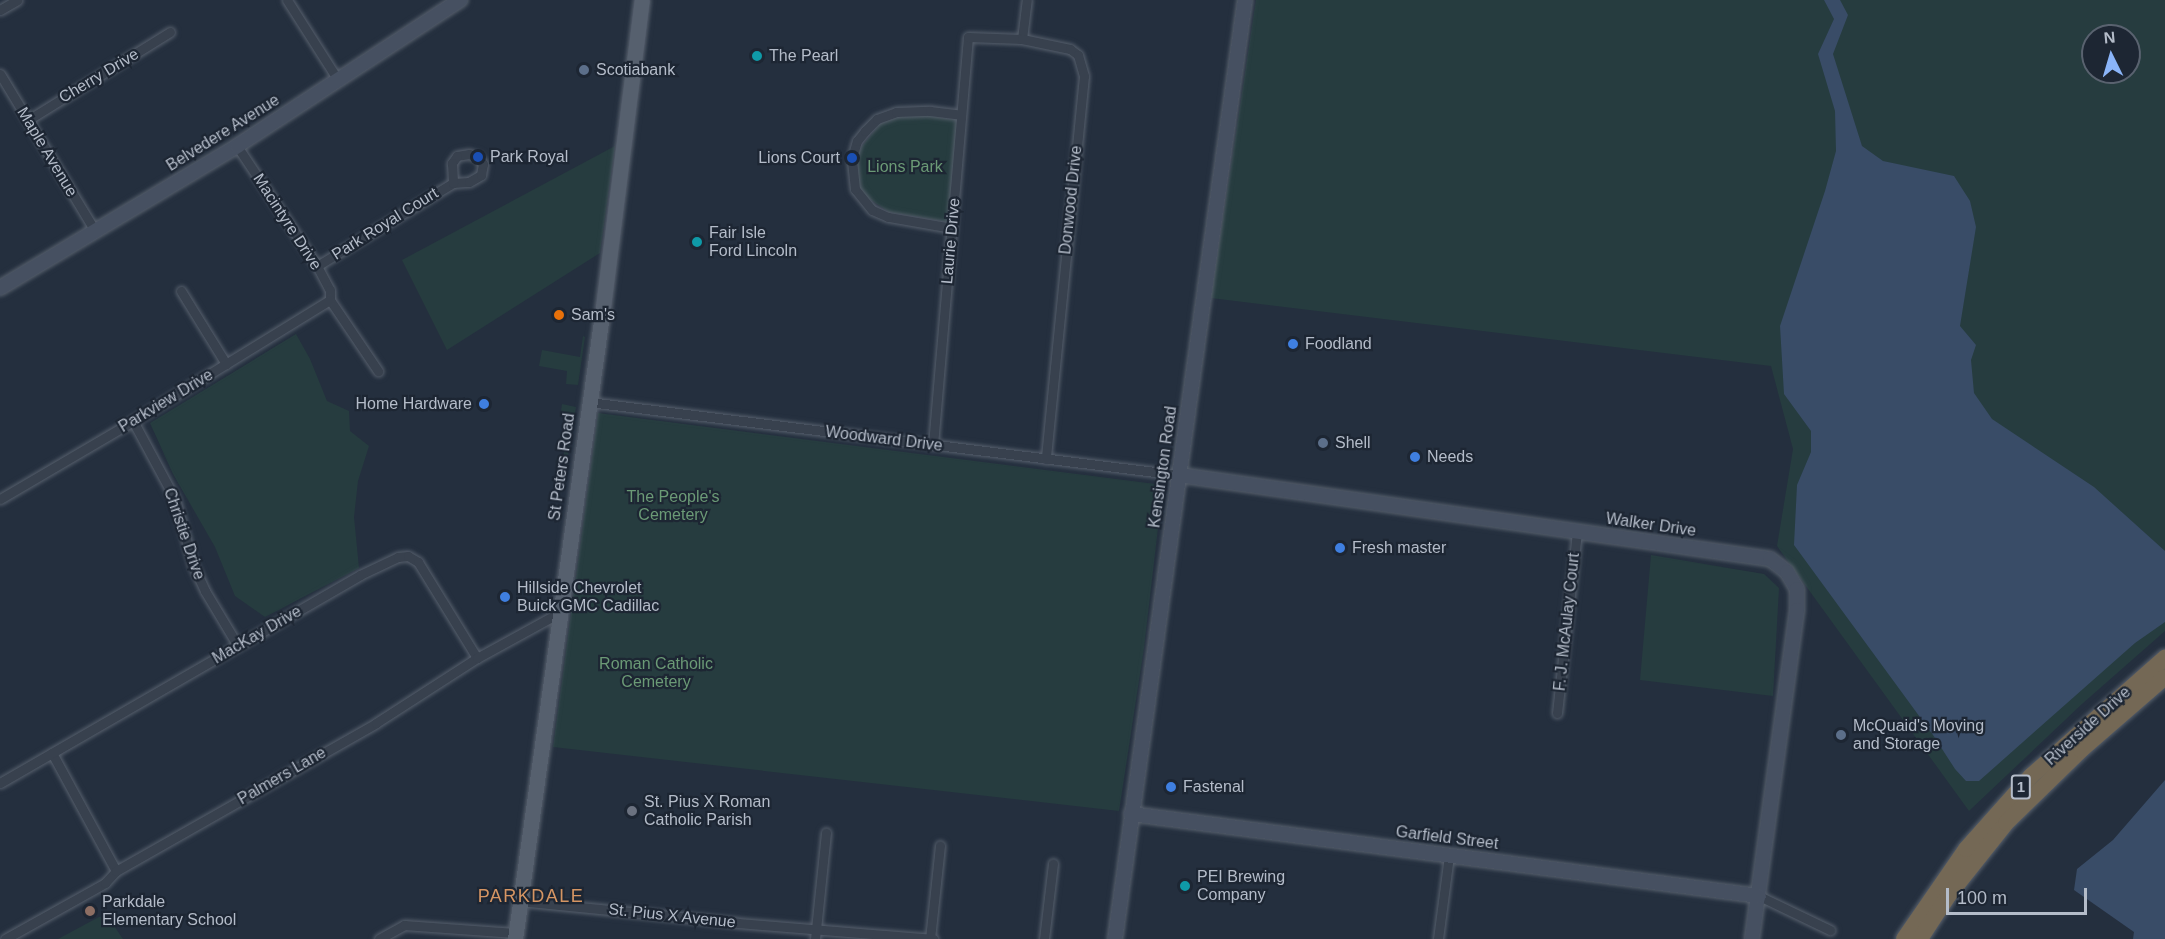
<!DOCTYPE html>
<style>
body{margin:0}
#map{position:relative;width:2165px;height:939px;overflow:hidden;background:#242f3e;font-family:Helvetica,sans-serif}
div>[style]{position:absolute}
.green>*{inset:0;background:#263c3f}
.water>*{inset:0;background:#394c67}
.roads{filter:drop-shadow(0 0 2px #565f6c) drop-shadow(0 0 2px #565f6c)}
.street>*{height:9px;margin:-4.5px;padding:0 4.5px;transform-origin:4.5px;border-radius:4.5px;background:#38414e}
.secondary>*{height:14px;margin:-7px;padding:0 7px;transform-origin:7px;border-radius:7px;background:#465061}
.primary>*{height:15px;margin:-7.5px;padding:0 7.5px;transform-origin:7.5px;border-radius:7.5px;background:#56606e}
.highway>*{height:16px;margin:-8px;padding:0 8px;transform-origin:8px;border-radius:8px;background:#746855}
.dots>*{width:16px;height:16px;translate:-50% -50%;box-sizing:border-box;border:3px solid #1d2633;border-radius:50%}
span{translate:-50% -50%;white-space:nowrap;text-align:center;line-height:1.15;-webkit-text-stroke:4.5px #1d2633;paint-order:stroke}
.shield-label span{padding:2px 4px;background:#1d2633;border:2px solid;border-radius:4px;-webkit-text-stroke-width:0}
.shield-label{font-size:15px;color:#b4bcc9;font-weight:700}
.poi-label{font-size:16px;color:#b4bcc9}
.left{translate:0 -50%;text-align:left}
.right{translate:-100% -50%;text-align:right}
.street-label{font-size:16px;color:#b4bcc9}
.park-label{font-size:16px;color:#6b9a76}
.neighbourhood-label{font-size:18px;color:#d59563;letter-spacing:1.5px}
.north{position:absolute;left:2081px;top:24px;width:60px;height:60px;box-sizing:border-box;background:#1d2633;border:2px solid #59626f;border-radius:50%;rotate:355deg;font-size:16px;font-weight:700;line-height:24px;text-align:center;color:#b4bcc9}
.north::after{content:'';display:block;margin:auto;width:21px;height:27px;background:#8ab4f8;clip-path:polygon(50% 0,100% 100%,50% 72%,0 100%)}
.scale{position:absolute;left:1946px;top:888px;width:141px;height:27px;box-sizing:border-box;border:3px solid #b4bcc9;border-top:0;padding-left:8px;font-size:18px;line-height:21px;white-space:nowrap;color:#b4bcc9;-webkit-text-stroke:4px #1d2633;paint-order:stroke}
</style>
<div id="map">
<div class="green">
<div style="clip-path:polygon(evenodd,1256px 0,2165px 0,2165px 631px,2082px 704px,1969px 811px,1777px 546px,1793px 449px,1771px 366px,1211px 298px,1256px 0,2093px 36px,2129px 36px,2129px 72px,2093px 72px,2093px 36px)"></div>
<div style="clip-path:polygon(896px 116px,929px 116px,957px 120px,948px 222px,889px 212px,865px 196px,859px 186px,857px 158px,862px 146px,880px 124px)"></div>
<div style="clip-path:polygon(615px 146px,600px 253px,447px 350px,402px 260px)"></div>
<div style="clip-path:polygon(296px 334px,310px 359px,327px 401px,349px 411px,350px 431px,369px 446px,358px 481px,354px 517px,359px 568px,265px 617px,235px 596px,215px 547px,173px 474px,150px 423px)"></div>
<div style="clip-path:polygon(583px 336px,585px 337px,578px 385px,566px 384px,567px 371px,539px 366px,542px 350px,580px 357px)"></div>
<div style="clip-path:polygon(562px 404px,576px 407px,566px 466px,556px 464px,557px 458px,563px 459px,569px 413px,561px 411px)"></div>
<div style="clip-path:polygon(598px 413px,1163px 485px,1144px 648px,1119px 811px,553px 747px)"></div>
<div style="clip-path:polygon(1651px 555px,1764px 574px,1779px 588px,1773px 696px,1640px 680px)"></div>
<div style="clip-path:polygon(99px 917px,108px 917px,123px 939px,58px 939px)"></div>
</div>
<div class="water">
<div style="clip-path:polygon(1824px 0,1840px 0,1848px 15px,1833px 54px,1862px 146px,1883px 161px,1954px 176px,1970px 201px,1976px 227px,1960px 326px,1976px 345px,1971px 360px,1974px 393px,1992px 419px,2094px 487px,2165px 551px,2165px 622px,2135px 643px,1979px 781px,1966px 781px,1955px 769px,1933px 735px,1794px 545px,1797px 485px,1811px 452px,1811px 431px,1784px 394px,1780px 326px,1825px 191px,1836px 151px,1835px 111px,1818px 54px,1834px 19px)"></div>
<div style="clip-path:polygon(2165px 780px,2165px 939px,2133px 939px,2134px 932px,2074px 890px,2077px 869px,2113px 840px)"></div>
</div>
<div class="roads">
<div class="street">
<div style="left:287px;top:0;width:95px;rotate:57.5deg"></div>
<div style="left:0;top:10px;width:20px;rotate:-30deg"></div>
<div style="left:1022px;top:39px;width:39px;rotate:-83deg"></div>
<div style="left:0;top:74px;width:184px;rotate:58.8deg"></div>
<div style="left:28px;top:120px;width:167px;rotate:-31.8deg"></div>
<div style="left:237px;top:146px;width:144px;rotate:56.3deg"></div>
<div style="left:317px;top:266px;width:27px;rotate:62deg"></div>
<div style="left:330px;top:290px;width:10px;rotate:90deg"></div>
<div style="left:952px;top:228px;width:65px;rotate:-170.2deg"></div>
<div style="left:888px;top:217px;width:17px;rotate:-156deg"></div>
<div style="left:872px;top:210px;width:27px;rotate:-129deg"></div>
<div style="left:855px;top:189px;width:31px;rotate:-96deg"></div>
<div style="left:852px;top:158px;width:18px;rotate:-74deg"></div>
<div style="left:857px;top:141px;width:13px;rotate:-51deg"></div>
<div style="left:865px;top:131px;width:17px;rotate:-45deg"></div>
<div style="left:877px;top:119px;width:20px;rotate:-20deg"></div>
<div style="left:896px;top:112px;width:34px;rotate:-2deg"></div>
<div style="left:930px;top:111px;width:31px;rotate:7deg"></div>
<div style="left:317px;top:266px;width:159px;rotate:-31.4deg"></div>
<div style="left:453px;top:183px;width:16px;rotate:-4deg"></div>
<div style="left:469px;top:182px;width:14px;rotate:-30deg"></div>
<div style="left:481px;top:175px;width:11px;rotate:-80deg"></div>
<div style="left:483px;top:164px;width:9px;rotate:-126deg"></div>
<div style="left:478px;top:157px;width:9px;rotate:-162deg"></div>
<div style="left:469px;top:154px;width:12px;rotate:171deg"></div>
<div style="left:457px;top:156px;width:9px;rotate:126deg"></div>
<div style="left:452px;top:163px;width:20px;rotate:87deg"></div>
<div style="left:181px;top:291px;width:86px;rotate:58.3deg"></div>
<div style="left:330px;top:300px;width:86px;rotate:55.9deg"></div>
<div style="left:589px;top:402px;width:594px;rotate:7.05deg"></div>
<div style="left:133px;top:421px;width:89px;rotate:61.7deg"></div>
<div style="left:175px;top:499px;width:68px;rotate:74.7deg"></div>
<div style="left:193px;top:565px;width:29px;rotate:65deg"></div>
<div style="left:205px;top:591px;width:64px;rotate:59deg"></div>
<div style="left:933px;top:445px;width:409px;rotate:-85.1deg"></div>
<div style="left:968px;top:37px;width:54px;rotate:2.1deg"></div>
<div style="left:1022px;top:39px;width:49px;rotate:11.8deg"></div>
<div style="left:1070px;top:49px;width:10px;rotate:37deg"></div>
<div style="left:1078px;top:55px;width:22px;rotate:74deg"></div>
<div style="left:1084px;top:76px;width:385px;rotate:95.7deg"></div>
<div style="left:0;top:499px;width:154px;rotate:-30.4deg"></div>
<div style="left:133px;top:421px;width:231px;rotate:-31.6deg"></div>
<div style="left:1557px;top:713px;width:182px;rotate:-83.7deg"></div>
<div style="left:52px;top:753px;width:134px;rotate:61.5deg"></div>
<div style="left:0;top:783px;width:416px;rotate:-30deg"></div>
<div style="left:360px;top:575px;width:42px;rotate:-25.3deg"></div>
<div style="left:398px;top:557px;width:10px;rotate:-6deg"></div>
<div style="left:408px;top:556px;width:12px;rotate:31deg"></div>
<div style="left:418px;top:562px;width:113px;rotate:58.4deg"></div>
<div style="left:1759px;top:896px;width:79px;rotate:25.6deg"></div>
<div style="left:519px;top:901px;width:220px;rotate:5.7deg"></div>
<div style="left:738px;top:923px;width:196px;rotate:4.7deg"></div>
<div style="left:5px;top:939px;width:115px;rotate:-29.2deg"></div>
<div style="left:105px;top:883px;width:16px;rotate:-47deg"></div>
<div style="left:116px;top:871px;width:299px;rotate:-29.6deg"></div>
<div style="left:376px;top:723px;width:120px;rotate:-32.8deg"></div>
<div style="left:477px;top:658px;width:94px;rotate:-28.8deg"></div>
<div style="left:379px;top:939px;width:29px;rotate:-29deg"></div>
<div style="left:404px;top:925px;width:111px;rotate:4.1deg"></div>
<div style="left:815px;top:939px;width:107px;rotate:-84.1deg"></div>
<div style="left:930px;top:939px;width:94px;rotate:-83.9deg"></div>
<div style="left:1044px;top:939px;width:76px;rotate:-83.2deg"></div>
<div style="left:1438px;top:939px;width:85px;rotate:-82.5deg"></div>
</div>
<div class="secondary">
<div style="left:0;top:288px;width:276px;rotate:-30.9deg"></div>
<div style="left:237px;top:146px;width:267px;rotate:-33.2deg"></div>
<div style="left:1179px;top:475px;width:597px;rotate:8.09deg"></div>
<div style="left:1770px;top:559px;width:21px;rotate:37deg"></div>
<div style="left:1787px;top:572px;width:20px;rotate:60deg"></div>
<div style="left:1797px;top:589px;width:21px;rotate:90deg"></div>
<div style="left:1797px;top:610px;width:332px;rotate:97.8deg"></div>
<div style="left:1131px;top:814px;width:633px;rotate:7.44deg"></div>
<div style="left:1115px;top:939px;width:948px;rotate:-82.12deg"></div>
</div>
<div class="primary">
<div style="left:515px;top:939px;width:638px;rotate:-82.07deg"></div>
<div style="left:603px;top:307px;width:309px;rotate:-82.8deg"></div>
</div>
<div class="highway">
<div style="left:1904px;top:939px;width:109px;rotate:-55.4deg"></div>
<div style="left:1966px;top:849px;width:98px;rotate:-48.3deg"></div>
<div style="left:2031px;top:776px;width:179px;rotate:-41.4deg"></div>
<div style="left:1920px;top:939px;width:51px;rotate:-56.9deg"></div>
<div style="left:1948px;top:896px;width:93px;rotate:-51.5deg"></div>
<div style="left:2006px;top:823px;width:105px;rotate:-44.2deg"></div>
<div style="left:2081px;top:750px;width:111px;rotate:-41deg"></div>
</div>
</div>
<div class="dots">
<div style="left:757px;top:56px;background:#0f9aa8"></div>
<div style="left:584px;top:70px;background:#5c6f8a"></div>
<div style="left:478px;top:157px;background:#1a4fb4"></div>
<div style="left:852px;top:158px;background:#1a4fb4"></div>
<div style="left:697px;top:242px;background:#0f9aa8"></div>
<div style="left:559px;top:315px;background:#e8710a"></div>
<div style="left:1293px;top:344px;background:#3f7fe0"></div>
<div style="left:484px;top:404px;background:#3f7fe0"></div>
<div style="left:1323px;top:443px;background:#5c6f8a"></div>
<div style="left:1415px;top:457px;background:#3f7fe0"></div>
<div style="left:1340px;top:548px;background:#3f7fe0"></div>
<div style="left:505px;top:597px;background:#3f7fe0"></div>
<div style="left:1841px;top:735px;background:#5c6f8a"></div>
<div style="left:1171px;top:787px;background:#3f7fe0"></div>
<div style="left:632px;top:811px;background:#6b7280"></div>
<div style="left:1185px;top:886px;background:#0f9aa8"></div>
<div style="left:90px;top:911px;background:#8d6e63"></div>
</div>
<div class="shield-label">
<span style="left:2021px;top:787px">1</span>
</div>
<div class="poi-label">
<span class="left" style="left:769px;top:56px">The Pearl</span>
<span class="left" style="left:596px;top:70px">Scotiabank</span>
<span class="left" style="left:490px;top:157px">Park Royal</span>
<span class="right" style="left:840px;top:158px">Lions Court</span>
<span class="left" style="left:709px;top:242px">Fair Isle<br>Ford Lincoln</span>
<span class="left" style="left:571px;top:315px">Sam's</span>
<span class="left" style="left:1305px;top:344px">Foodland</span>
<span class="right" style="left:472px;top:404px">Home Hardware</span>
<span class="left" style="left:1335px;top:443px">Shell</span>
<span class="left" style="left:1427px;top:457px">Needs</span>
<span class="left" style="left:1352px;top:548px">Fresh master</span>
<span class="left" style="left:517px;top:597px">Hillside Chevrolet<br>Buick GMC Cadillac</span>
<span class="left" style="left:1853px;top:735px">McQuaid's Moving<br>and Storage</span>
<span class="left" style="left:1183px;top:787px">Fastenal</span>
<span class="left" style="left:644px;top:811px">St. Pius X Roman<br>Catholic Parish</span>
<span class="left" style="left:1197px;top:886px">PEI Brewing<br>Company</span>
<span class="left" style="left:102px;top:911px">Parkdale<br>Elementary School</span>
</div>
<div class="street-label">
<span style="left:99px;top:76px;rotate:-31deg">Cherry Drive</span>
<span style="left:223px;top:133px;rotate:-32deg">Belvedere Avenue</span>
<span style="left:47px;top:152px;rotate:59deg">Maple Avenue</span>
<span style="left:1071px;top:200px;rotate:-84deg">Donwood Drive</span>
<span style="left:287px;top:222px;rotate:57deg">Macintyre Drive</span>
<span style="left:385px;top:224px;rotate:-32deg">Park Royal Court</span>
<span style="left:951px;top:241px;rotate:-85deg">Laurie Drive</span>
<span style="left:166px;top:401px;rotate:-31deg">Parkview Drive</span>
<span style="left:884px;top:439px;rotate:7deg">Woodward Drive</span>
<span style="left:562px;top:467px;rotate:-82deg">St Peters Road</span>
<span style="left:1163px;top:467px;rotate:-82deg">Kensington Road</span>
<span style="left:1651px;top:525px;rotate:8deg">Walker Drive</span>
<span style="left:184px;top:534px;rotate:71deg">Christie Drive</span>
<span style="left:1567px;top:622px;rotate:-84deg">F. J. McAulay Court</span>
<span style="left:257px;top:635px;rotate:-30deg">MacKay Drive</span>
<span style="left:2088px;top:726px;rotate:-42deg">Riverside Drive</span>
<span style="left:282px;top:776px;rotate:-30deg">Palmers Lane</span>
<span style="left:1447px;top:838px;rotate:7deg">Garfield Street</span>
<span style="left:672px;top:916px;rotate:6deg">St. Pius X Avenue</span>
</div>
<div class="park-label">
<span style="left:905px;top:167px">Lions Park</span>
<span style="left:673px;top:506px">The People's<br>Cemetery</span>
<span style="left:656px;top:673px">Roman Catholic<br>Cemetery</span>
</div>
<div class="neighbourhood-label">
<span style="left:531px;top:896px">PARKDALE</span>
</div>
<div class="north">N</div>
<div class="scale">100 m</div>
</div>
